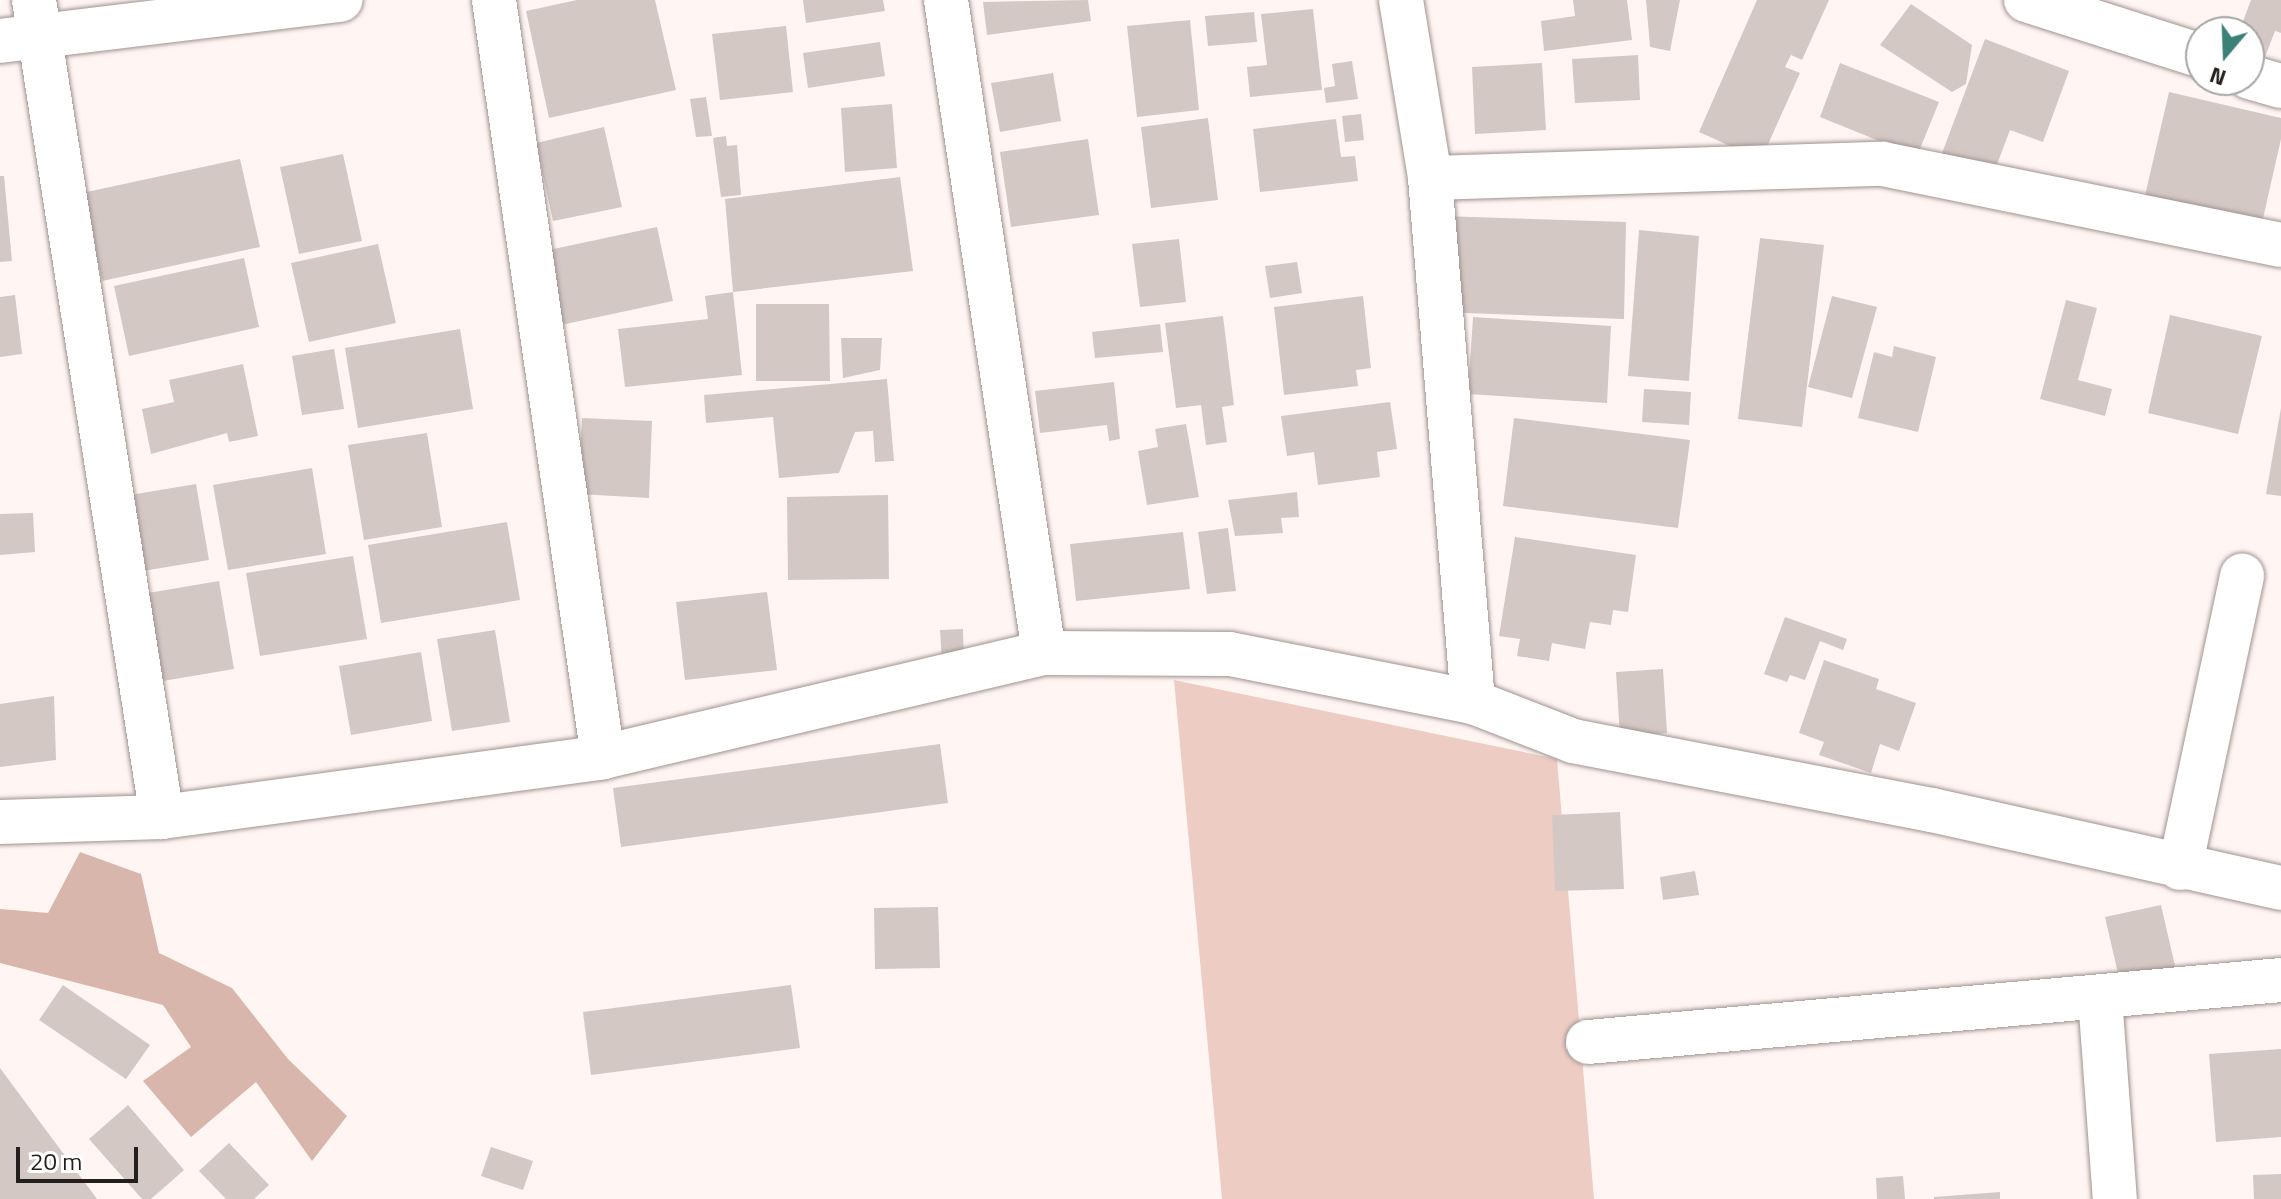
<!DOCTYPE html>
<style>
body{margin:0}
#map{position:relative;width:2281px;height:1199px;overflow:hidden;background:#fff5f2;font-family:"Titillium Web",sans-serif}
div>[style]{position:absolute}
.green>*{inset:0;background:#edcdc3}
.forest>*{inset:0;background:#d8b6ac}
.building>*{inset:0;background:#d4c8c5}
.roads{filter:drop-shadow(0 0 2px #9f9390) drop-shadow(0 0 2px #9f9390)}
.minor>*{height:44px;margin:-22px;padding:0 22px;transform-origin:22px;border-radius:22px;background:#fff}
span{translate:-50% -50%;white-space:nowrap;text-align:center;line-height:1.15;-webkit-text-stroke:6px #fff;paint-order:stroke}
.north{position:absolute;left:2185px;top:16px;width:80px;height:80px;box-sizing:border-box;background:#fff;border:2px solid #a7a5a5;border-radius:50%;rotate:199deg;font-size:22px;font-weight:700;line-height:32px;text-align:center;color:#231f1d}
.north::after{content:'';display:block;margin:auto;width:28px;height:36px;background:#3b8178;clip-path:polygon(50% 0,100% 100%,50% 72%,0 100%)}
.scale{position:absolute;left:16px;top:1147px;width:122px;height:36px;box-sizing:border-box;border:4px solid #231f1d;border-top:0;padding-left:10px;font-size:24px;line-height:28px;white-space:nowrap;color:#231f1d;-webkit-text-stroke:6px #fff;paint-order:stroke}
</style>
<div id="map">
<div class="green">
<div style="clip-path:polygon(1174px 680px,1557px 759px,1594px 1199px,1222px 1199px)"></div>
</div>
<div class="forest">
<div style="clip-path:polygon(80px 852px,141px 874px,159px 953px,232px 988px,288px 1059px,347px 1116px,312px 1161px,256px 1082px,191px 1137px,143px 1081px,191px 1047px,163px 1005px,0 963px,0 909px,48px 913px)"></div>
</div>
<div class="building">
<div style="clip-path:polygon(577px 0,655px 0,676px 90px,549px 118px,526px 11px)"></div>
<div style="clip-path:polygon(803px 0,883px 0,885px 11px,806px 23px)"></div>
<div style="clip-path:polygon(1088px 0,1091px 21px,987px 35px,983px 2px)"></div>
<div style="clip-path:polygon(1573px 0,1627px 0,1632px 40px,1544px 51px,1541px 21px,1575px 16px)"></div>
<div style="clip-path:polygon(1646px 0,1680px 0,1670px 51px,1650px 47px)"></div>
<div style="clip-path:polygon(1757px 0,1829px 0,1802px 60px,1791px 55px,1785px 67px,1800px 73px,1761px 160px,1699px 132px)"></div>
<div style="clip-path:polygon(2251px 0,2281px 0,2281px 33px,2275px 31px,2260px 70px,2249px 63px,2249px 32px,2239px 32px)"></div>
<div style="clip-path:polygon(1911px 4px,1972px 45px,1966px 84px,1952px 92px,1880px 45px)"></div>
<div style="clip-path:polygon(1313px 9px,1322px 90px,1250px 97px,1247px 67px,1267px 65px,1261px 14px)"></div>
<div style="clip-path:polygon(1254px 12px,1257px 42px,1208px 46px,1205px 16px)"></div>
<div style="clip-path:polygon(1190px 20px,1199px 110px,1137px 117px,1127px 26px)"></div>
<div style="clip-path:polygon(786px 26px,793px 92px,720px 100px,712px 34px)"></div>
<div style="clip-path:polygon(1985px 39px,2069px 71px,2043px 142px,2010px 130px,1988px 188px,1936px 169px)"></div>
<div style="clip-path:polygon(880px 42px,885px 76px,808px 88px,803px 53px)"></div>
<div style="clip-path:polygon(1638px 55px,1640px 100px,1575px 103px,1572px 59px)"></div>
<div style="clip-path:polygon(1352px 61px,1358px 99px,1326px 103px,1324px 88px,1335px 86px,1332px 64px)"></div>
<div style="clip-path:polygon(1542px 63px,1546px 130px,1475px 134px,1472px 67px)"></div>
<div style="clip-path:polygon(1840px 63px,1939px 102px,1911px 171px,1874px 158px,1879px 141px,1820px 117px)"></div>
<div style="clip-path:polygon(1053px 73px,1061px 121px,1000px 132px,991px 83px)"></div>
<div style="clip-path:polygon(2169px 92px,2281px 118px,2281px 139px,2257px 245px,2140px 217px)"></div>
<div style="clip-path:polygon(706px 97px,712px 136px,696px 137px,690px 99px)"></div>
<div style="clip-path:polygon(892px 104px,897px 168px,845px 172px,841px 108px)"></div>
<div style="clip-path:polygon(1361px 114px,1364px 140px,1345px 142px,1342px 116px)"></div>
<div style="clip-path:polygon(1208px 118px,1218px 200px,1151px 208px,1141px 127px)"></div>
<div style="clip-path:polygon(1336px 119px,1341px 157px,1355px 156px,1358px 181px,1260px 192px,1253px 129px)"></div>
<div style="clip-path:polygon(604px 127px,622px 207px,553px 221px,536px 143px)"></div>
<div style="clip-path:polygon(726px 136px,727px 146px,737px 145px,741px 195px,721px 197px,713px 138px)"></div>
<div style="clip-path:polygon(1088px 139px,1099px 215px,1011px 227px,1000px 152px)"></div>
<div style="clip-path:polygon(343px 154px,362px 241px,299px 254px,280px 167px)"></div>
<div style="clip-path:polygon(240px 159px,260px 247px,102px 281px,82px 193px)"></div>
<div style="clip-path:polygon(0 176px,4px 176px,12px 261px,0 262px)"></div>
<div style="clip-path:polygon(900px 177px,913px 271px,733px 292px,725px 199px)"></div>
<div style="clip-path:polygon(1440px 216px,1626px 222px,1624px 319px,1438px 312px)"></div>
<div style="clip-path:polygon(657px 227px,673px 301px,547px 328px,530px 254px)"></div>
<div style="clip-path:polygon(1639px 230px,1699px 236px,1689px 381px,1628px 376px)"></div>
<div style="clip-path:polygon(1760px 238px,1824px 245px,1802px 427px,1738px 419px)"></div>
<div style="clip-path:polygon(1179px 239px,1186px 302px,1140px 307px,1132px 244px)"></div>
<div style="clip-path:polygon(378px 244px,396px 323px,309px 342px,291px 263px)"></div>
<div style="clip-path:polygon(244px 258px,259px 327px,129px 356px,114px 286px)"></div>
<div style="clip-path:polygon(1297px 262px,1302px 293px,1270px 298px,1265px 266px)"></div>
<div style="clip-path:polygon(733px 292px,742px 375px,625px 387px,618px 329px,708px 319px,705px 296px)"></div>
<div style="clip-path:polygon(15px 295px,22px 354px,0 357px,0 297px)"></div>
<div style="clip-path:polygon(1363px 296px,1371px 368px,1356px 370px,1358px 386px,1284px 395px,1274px 307px)"></div>
<div style="clip-path:polygon(1832px 296px,1877px 307px,1852px 398px,1808px 387px)"></div>
<div style="clip-path:polygon(2066px 300px,2097px 308px,2078px 380px,2112px 389px,2105px 416px,2040px 399px)"></div>
<div style="clip-path:polygon(756px 304px,829px 304px,830px 381px,756px 381px)"></div>
<div style="clip-path:polygon(2170px 315px,2262px 336px,2238px 434px,2148px 413px)"></div>
<div style="clip-path:polygon(1223px 316px,1234px 405px,1222px 407px,1227px 442px,1206px 445px,1201px 405px,1176px 408px,1165px 323px)"></div>
<div style="clip-path:polygon(1473px 317px,1611px 326px,1607px 403px,1468px 394px)"></div>
<div style="clip-path:polygon(1160px 324px,1163px 352px,1095px 358px,1092px 332px)"></div>
<div style="clip-path:polygon(460px 329px,473px 409px,358px 428px,345px 348px)"></div>
<div style="clip-path:polygon(841px 338px,882px 338px,880px 370px,843px 378px)"></div>
<div style="clip-path:polygon(1894px 346px,1936px 357px,1918px 432px,1858px 418px,1874px 352px,1892px 357px)"></div>
<div style="clip-path:polygon(334px 349px,344px 409px,302px 415px,292px 356px)"></div>
<div style="clip-path:polygon(243px 364px,258px 436px,229px 442px,227px 433px,151px 454px,142px 409px,174px 402px,169px 380px)"></div>
<div style="clip-path:polygon(887px 379px,894px 461px,875px 462px,873px 431px,855px 432px,839px 473px,779px 478px,773px 417px,706px 423px,704px 395px)"></div>
<div style="clip-path:polygon(1114px 382px,1120px 439px,1109px 441px,1107px 425px,1040px 433px,1035px 391px)"></div>
<div style="clip-path:polygon(1644px 389px,1691px 392px,1689px 425px,1642px 422px)"></div>
<div style="clip-path:polygon(1390px 402px,1397px 449px,1377px 452px,1380px 477px,1318px 485px,1314px 452px,1287px 456px,1281px 416px)"></div>
<div style="clip-path:polygon(2281px 408px,2281px 496px,2266px 494px)"></div>
<div style="clip-path:polygon(582px 418px,652px 421px,649px 498px,578px 494px)"></div>
<div style="clip-path:polygon(1514px 418px,1690px 440px,1678px 528px,1503px 506px)"></div>
<div style="clip-path:polygon(1186px 424px,1199px 497px,1147px 505px,1138px 451px,1158px 447px,1155px 429px)"></div>
<div style="clip-path:polygon(427px 433px,442px 527px,364px 540px,348px 445px)"></div>
<div style="clip-path:polygon(312px 468px,326px 554px,228px 570px,213px 485px)"></div>
<div style="clip-path:polygon(196px 484px,209px 560px,137px 572px,124px 496px)"></div>
<div style="clip-path:polygon(1297px 492px,1299px 517px,1281px 518px,1283px 533px,1235px 536px,1228px 500px)"></div>
<div style="clip-path:polygon(888px 495px,889px 579px,788px 580px,787px 497px)"></div>
<div style="clip-path:polygon(33px 513px,35px 552px,0 555px,0 514px)"></div>
<div style="clip-path:polygon(507px 522px,520px 600px,381px 623px,368px 545px)"></div>
<div style="clip-path:polygon(1228px 528px,1236px 591px,1207px 594px,1198px 532px)"></div>
<div style="clip-path:polygon(1183px 532px,1190px 589px,1076px 601px,1070px 544px)"></div>
<div style="clip-path:polygon(1515px 537px,1636px 555px,1628px 612px,1613px 610px,1611px 625px,1590px 622px,1585px 649px,1552px 643px,1549px 661px,1517px 656px,1520px 639px,1499px 636px)"></div>
<div style="clip-path:polygon(353px 556px,367px 639px,260px 656px,246px 573px)"></div>
<div style="clip-path:polygon(219px 581px,234px 669px,163px 681px,148px 593px)"></div>
<div style="clip-path:polygon(767px 592px,777px 670px,685px 680px,676px 602px)"></div>
<div style="clip-path:polygon(1785px 617px,1847px 639px,1843px 650px,1820px 641px,1805px 680px,1790px 675px,1787px 682px,1764px 674px)"></div>
<div style="clip-path:polygon(963px 629px,964px 663px,942px 663px,940px 630px)"></div>
<div style="clip-path:polygon(495px 630px,510px 722px,452px 731px,437px 639px)"></div>
<div style="clip-path:polygon(421px 652px,432px 721px,351px 735px,339px 666px)"></div>
<div style="clip-path:polygon(1824px 660px,1879px 679px,1876px 689px,1916px 703px,1899px 751px,1880px 744px,1871px 773px,1819px 755px,1824px 742px,1799px 733px)"></div>
<div style="clip-path:polygon(1663px 669px,1667px 733px,1620px 737px,1616px 672px)"></div>
<div style="clip-path:polygon(54px 696px,56px 760px,0 767px,0 704px)"></div>
<div style="clip-path:polygon(940px 744px,948px 803px,621px 847px,613px 788px)"></div>
<div style="clip-path:polygon(1620px 812px,1624px 889px,1555px 891px,1552px 815px)"></div>
<div style="clip-path:polygon(1695px 871px,1699px 895px,1663px 900px,1660px 877px)"></div>
<div style="clip-path:polygon(2161px 905px,2178px 979px,2122px 991px,2105px 917px)"></div>
<div style="clip-path:polygon(938px 907px,940px 968px,875px 969px,874px 908px)"></div>
<div style="clip-path:polygon(63px 985px,150px 1045px,126px 1079px,39px 1020px)"></div>
<div style="clip-path:polygon(791px 985px,800px 1048px,591px 1075px,583px 1012px)"></div>
<div style="clip-path:polygon(2281px 1049px,2281px 1137px,2216px 1142px,2209px 1054px)"></div>
<div style="clip-path:polygon(0 1068px,97px 1199px,0 1199px)"></div>
<div style="clip-path:polygon(128px 1105px,184px 1170px,151px 1199px,142px 1199px,89px 1139px)"></div>
<div style="clip-path:polygon(229px 1143px,269px 1185px,254px 1199px,226px 1199px,199px 1171px)"></div>
<div style="clip-path:polygon(491px 1147px,533px 1161px,523px 1190px,481px 1176px)"></div>
<div style="clip-path:polygon(2281px 1174px,2281px 1199px,2254px 1199px,2253px 1175px)"></div>
<div style="clip-path:polygon(1903px 1176px,1905px 1199px,1877px 1199px,1876px 1178px)"></div>
<div style="clip-path:polygon(2000px 1192px,2000px 1199px,1934px 1199px,1934px 1197px)"></div>
</div>
<div class="roads">
<div class="minor">
<div style="left:34px;top:0;width:827px;rotate:81.1deg"></div>
<div style="left:494px;top:0;width:765px;rotate:81.81deg"></div>
<div style="left:946px;top:0;width:660px;rotate:81.46deg"></div>
<div style="left:1401px;top:0;width:180px;rotate:80.7deg"></div>
<div style="left:1430px;top:178px;width:526px;rotate:85.31deg"></div>
<div style="left:2026px;top:0;width:184px;rotate:17.7deg"></div>
<div style="left:0;top:41px;width:343px;rotate:-6.9deg"></div>
<div style="left:2249px;top:77px;width:33px;rotate:16deg"></div>
<div style="left:1430px;top:178px;width:453px;rotate:-1.8deg"></div>
<div style="left:1883px;top:164px;width:406px;rotate:11.5deg"></div>
<div style="left:0;top:822px;width:162px;rotate:-1.8deg"></div>
<div style="left:162px;top:817px;width:445px;rotate:-7.7deg"></div>
<div style="left:603px;top:757px;width:453px;rotate:-13.3deg"></div>
<div style="left:1044px;top:653px;width:186px;rotate:0.3deg"></div>
<div style="left:1230px;top:654px;width:248px;rotate:11.2deg"></div>
<div style="left:1473px;top:702px;width:107px;rotate:21.3deg"></div>
<div style="left:1573px;top:741px;width:366px;rotate:10.9deg"></div>
<div style="left:1932px;top:810px;width:358px;rotate:12.6deg"></div>
<div style="left:2180px;top:868px;width:299px;rotate:-78deg"></div>
<div style="left:2100px;top:997px;width:203px;rotate:85.8deg"></div>
<div style="left:1588px;top:1042px;width:696px;rotate:-5.11deg"></div>
</div>
</div>
<div class="north">N</div>
<div class="scale">20 m</div>
</div>
